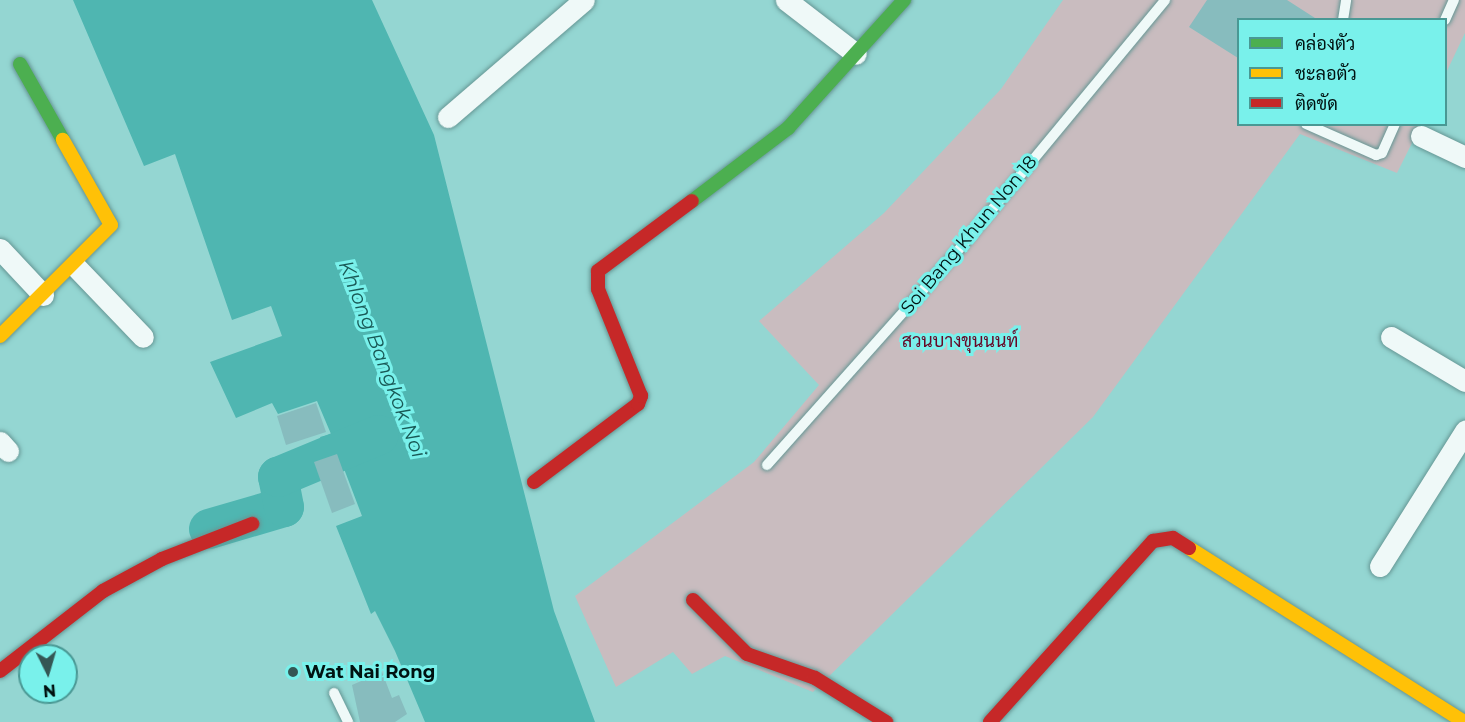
<!DOCTYPE html>
<meta charset="utf-8">
<style>
body{margin:0}
#map{position:relative;width:1465px;height:722px;overflow:hidden;background:#94d6d2;font-family:Montserrat,Sarabun,sans-serif}
div>[style]{position:absolute}
.green>*{inset:0;background:#c9bcbf}
.water>*{inset:0;background:#4fb6b1}
.river>*{height:40px;margin:-20px;padding:0 20px;transform-origin:20px;border-radius:20px;background:#4fb6b1}
.building>*{inset:0;background:#87bcbe}
.roads{filter:drop-shadow(0 0 2px #659694) drop-shadow(0 0 2px #659694)}
.lane>*{height:10px;margin:-5px;padding:0 5px;transform-origin:5px;border-radius:5px;background:#eff9f8}
.street>*{height:21px;margin:-10.5px;padding:0 10.5px;transform-origin:10.5px;border-radius:10.5px;background:#eff9f8}
.fast>*{height:14px;margin:-7px;padding:0 7px;transform-origin:7px;border-radius:7px;background:#4caf50}
.slow>*{height:14px;margin:-7px;padding:0 7px;transform-origin:7px;border-radius:7px;background:#ffc107}
.jam>*{height:14px;margin:-7px;padding:0 7px;transform-origin:7px;border-radius:7px;background:#c62828}
.dots>*{width:16px;height:16px;translate:-50% -50%;box-sizing:border-box;border:3px solid #79f1eb;border-radius:50%}
span{translate:-50% -50%;white-space:nowrap;text-align:center;line-height:1.15;-webkit-text-stroke:6px #79f1eb;paint-order:stroke}
.street-label{font-size:18px;color:#001211}
.park-label{font-size:18px;color:#670726}
.poi-label{font-size:18px;color:#001211;font-weight:700}
.left{translate:0 -50%;text-align:left}
.water-label{font-size:20px;color:#195956;font-style:italic}
.legend{position:absolute;left:1237px;top:18px;width:210px;height:108px;box-sizing:border-box;background:#79f1eb;border:2px solid #499894;margin:0;padding:8px 10px;list-style:none;font-size:18px;color:#001211}
.legend li{display:flex;align-items:center;gap:12px;height:30px}
.legend b{width:30px;border:2px solid #499894}
.north{position:absolute;left:18px;top:644px;width:60px;height:60px;box-sizing:border-box;background:#79f1eb;border:2px solid #499894;border-radius:50%;rotate:175deg;font-size:16px;font-weight:700;line-height:24px;text-align:center;color:#001211}
.north::after{content:'';display:block;margin:auto;width:21px;height:27px;background:#345755;clip-path:polygon(50% 0,100% 100%,50% 72%,0 100%)}
</style>
<div id="map">
<div class="green">
<div style="clip-path:polygon(1063px 0,1465px 0,1465px 33px,1446px 73px,1446px 20px,1238px 20px,1238px 124px,1421px 125px,1397px 173px,1300px 134px,1093px 417px,813px 692px,725px 656px,692px 674px,673px 652px,616px 687px,575px 596px,754px 462px,819px 385px,759px 321px,884px 213px,1001px 89px)"></div>
</div>
<div class="water">
<div style="clip-path:polygon(73px 0,372px 0,434px 135px,554px 611px,595px 722px,425px 722px,395px 651px,375px 611px,371px 614px,336px 526px,362px 516px,338px 453px,329px 456px,320px 437px,331px 434px,317px 401px,278px 414px,272px 403px,236px 418px,210px 362px,282px 336px,271px 306px,232px 320px,175px 154px,144px 166px)"></div>
</div>
<div class="river">
<div style="left:209px;top:529px;width:78px;rotate:-16.3deg"></div>
<div style="left:284px;top:507px;width:31px;rotate:-101deg"></div>
<div style="left:278px;top:477px;width:109px;rotate:-22.6deg"></div>
</div>
<div class="building">
<div style="clip-path:polygon(1207px 0,1287px 0,1315px 18px,1238px 20px,1238px 58px,1189px 27px)"></div>
<div style="clip-path:polygon(316px 403px,326px 432px,286px 445px,277px 416px)"></div>
<div style="clip-path:polygon(337px 454px,355px 504px,332px 513px,314px 462px)"></div>
<div style="clip-path:polygon(382px 672px,392px 698px,399px 695px,407px 714px,395px 722px,360px 722px,352px 685px)"></div>
</div>
<div class="roads">
<div class="lane">
<div style="left:1343px;top:20px;width:20px;rotate:-81deg"></div>
<div style="left:1445px;top:20px;width:22px;rotate:-66deg"></div>
<div style="left:1306px;top:124px;width:77px;rotate:23.9deg"></div>
<div style="left:1376px;top:155px;width:6px;rotate:-18deg"></div>
<div style="left:1382px;top:153px;width:32px;rotate:-66deg"></div>
<div style="left:767px;top:465px;width:284px;rotate:-48.3deg"></div>
<div style="left:956px;top:253px;width:328px;rotate:-50.4deg"></div>
<div style="left:334px;top:693px;width:32px;rotate:64deg"></div>
</div>
<div class="street">
<div style="left:786px;top:0;width:88px;rotate:37.6deg"></div>
<div style="left:448px;top:117px;width:179px;rotate:-40.7deg"></div>
<div style="left:1421px;top:136px;width:49px;rotate:25.5deg"></div>
<div style="left:0;top:249px;width:63px;rotate:46.9deg"></div>
<div style="left:75px;top:266px;width:98px;rotate:46.2deg"></div>
<div style="left:1391px;top:337px;width:86px;rotate:30.7deg"></div>
<div style="left:0;top:442px;width:12px;rotate:48deg"></div>
<div style="left:1380px;top:566px;width:160px;rotate:-57.8deg"></div>
</div>
<div class="fast">
<div style="left:20px;top:64px;width:87px;rotate:60.5deg"></div>
<div style="left:692px;top:201px;width:121px;rotate:-37.2deg"></div>
<div style="left:788px;top:128px;width:173px;rotate:-47.8deg"></div>
</div>
<div class="slow">
<div style="left:0;top:336px;width:157px;rotate:-45deg"></div>
<div style="left:111px;top:225px;width:98px;rotate:-119.5deg"></div>
<div style="left:1189px;top:548px;width:325px;rotate:32.3deg"></div>
</div>
<div class="jam">
<div style="left:534px;top:482px;width:130px;rotate:-36.9deg"></div>
<div style="left:638px;top:404px;width:9px;rotate:-69deg"></div>
<div style="left:641px;top:396px;width:115px;rotate:-111.9deg"></div>
<div style="left:598px;top:289px;width:18px;rotate:-90deg"></div>
<div style="left:598px;top:271px;width:117px;rotate:-36.7deg"></div>
<div style="left:693px;top:600px;width:76px;rotate:45deg"></div>
<div style="left:747px;top:654px;width:72px;rotate:19.4deg"></div>
<div style="left:815px;top:678px;width:84px;rotate:31.8deg"></div>
<div style="left:0;top:671px;width:130px;rotate:-37.8deg"></div>
<div style="left:103px;top:591px;width:67px;rotate:-28.5deg"></div>
<div style="left:162px;top:559px;width:97px;rotate:-21.3deg"></div>
<div style="left:990px;top:722px;width:244px;rotate:-48deg"></div>
<div style="left:1153px;top:541px;width:20px;rotate:-9deg"></div>
<div style="left:1173px;top:538px;width:19px;rotate:32deg"></div>
</div>
</div>
<div class="dots">
<div style="left:293px;top:672px;background:#345755"></div>
</div>
<div class="street-label">
<span style="left:969px;top:235px;rotate:-50deg">Soi Bang Khun Non 18</span>
</div>
<div class="park-label">
<span style="left:960px;top:341px">สวนบางขุนนนท์</span>
</div>
<div class="poi-label">
<span class="left" style="left:305px;top:672px">Wat Nai Rong</span>
</div>
<div class="water-label">
<span style="left:382px;top:359px;rotate:69deg">Khlong Bangkok Noi</span>
</div>
<ul class="legend">
<li><b style="height:8px;background:#4caf50"></b>คล่องตัว</li>
<li><b style="height:8px;background:#ffc107"></b>ชะลอตัว</li>
<li><b style="height:8px;background:#c62828"></b>ติดขัด</li>
</ul>
<div class="north">N</div>
</div>
